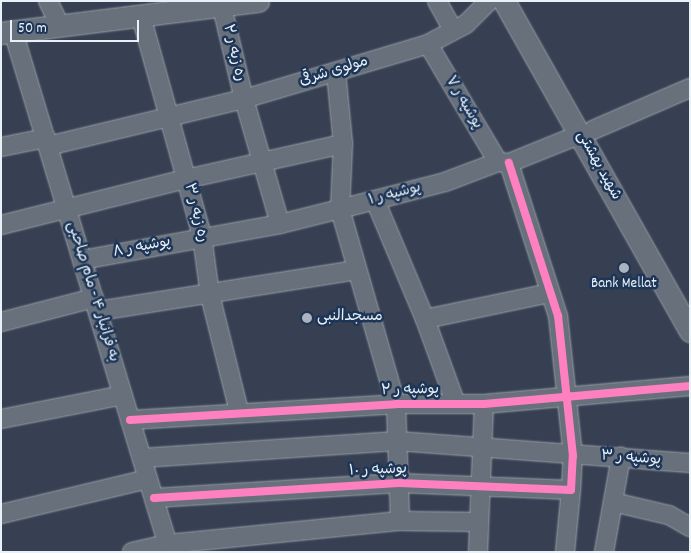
<!DOCTYPE html>
<meta charset="utf-8">
<style>
body{margin:0}
#map{position:relative;width:691px;height:553px;overflow:hidden;background:#364052;font-family:Dekko,"Playpen Sans Arabic",sans-serif}
div>[style]{position:absolute}
.roads{filter:drop-shadow(0 0 1px #9ba1ab) drop-shadow(0 0 1px #9ba1ab)}
.minor>*{height:18px;margin:-9px;padding:0 9px;transform-origin:9px;border-radius:9px;background:#68707b}
.major>*{height:21px;margin:-10.5px;padding:0 10.5px;transform-origin:10.5px;border-radius:10.5px;background:#68707b}
.cycleway>*{height:8px;margin:-4px;padding:0 4px;transform-origin:4px;border-radius:4px;background:#ff80c0}
.dots>*{width:14px;height:14px;translate:-50% -50%;box-sizing:border-box;border:2px solid #1d3557;border-radius:50%}
span{translate:-50% -50%;white-space:nowrap;text-align:center;line-height:1.15;-webkit-text-stroke:5px #1d3557;paint-order:stroke}
.street-label{font-size:15px;color:#e8f1f8}
.poi-label{font-size:15px;color:#e8f1f8}
.left{translate:0 -50%;text-align:left}
.frame{position:absolute;inset:0;border:2px solid #e8f1f8;pointer-events:none}
.scale{position:absolute;left:10px;top:20px;width:129px;height:22px;box-sizing:border-box;border:2px solid #e8f1f8;border-top:0;padding-left:6px;font-size:15px;line-height:18px;white-space:nowrap;color:#e8f1f8;-webkit-text-stroke:4px #1d3557;paint-order:stroke}
</style>
<div id="map">
<div class="roads">
<div class="minor">
<div style="left:48px;top:1px;width:28px;rotate:64deg"></div>
<div style="left:437px;top:1px;width:33px;rotate:61deg"></div>
<div style="left:222px;top:7px;width:95px;rotate:76.6deg"></div>
<div style="left:244px;top:99px;width:130px;rotate:73.9deg"></div>
<div style="left:141px;top:16px;width:228px;rotate:74.5deg"></div>
<div style="left:202px;top:236px;width:60px;rotate:82.3deg"></div>
<div style="left:210px;top:295px;width:120px;rotate:76deg"></div>
<div style="left:13px;top:31px;width:544px;rotate:73.23deg"></div>
<div style="left:428px;top:44px;width:137px;rotate:59.3deg"></div>
<div style="left:336px;top:72px;width:72px;rotate:84.4deg"></div>
<div style="left:343px;top:144px;width:65px;rotate:92.6deg"></div>
<div style="left:340px;top:209px;width:203px;rotate:74deg"></div>
<div style="left:396px;top:404px;width:117px;rotate:88deg"></div>
<div style="left:593px;top:130px;width:106px;rotate:-23.4deg"></div>
<div style="left:48px;top:146px;width:202px;rotate:-13.5deg"></div>
<div style="left:244px;top:99px;width:192px;rotate:-16.6deg"></div>
<div style="left:428px;top:44px;width:43px;rotate:-27.8deg"></div>
<div style="left:466px;top:24px;width:33px;rotate:-45deg"></div>
<div style="left:1px;top:147px;width:46px;rotate:-11.3deg"></div>
<div style="left:375px;top:200px;width:129px;rotate:67.2deg"></div>
<div style="left:425px;top:319px;width:90px;rotate:70deg"></div>
<div style="left:1px;top:225px;width:191px;rotate:-14deg"></div>
<div style="left:186px;top:179px;width:161px;rotate:-12.6deg"></div>
<div style="left:82px;top:260px;width:201px;rotate:-10.3deg"></div>
<div style="left:280px;top:224px;width:62px;rotate:-14deg"></div>
<div style="left:340px;top:209px;width:108px;rotate:-14.4deg"></div>
<div style="left:445px;top:182px;width:57px;rotate:-20.7deg"></div>
<div style="left:498px;top:162px;width:11px;rotate:5deg"></div>
<div style="left:509px;top:163px;width:78px;rotate:-21.9deg"></div>
<div style="left:98px;top:311px;width:262px;rotate:-9deg"></div>
<div style="left:425px;top:319px;width:127px;rotate:-11.8deg"></div>
<div style="left:1px;top:322px;width:96px;rotate:-14.5deg"></div>
<div style="left:1px;top:419px;width:124px;rotate:-11.1deg"></div>
<div style="left:130px;top:420px;width:266px;rotate:-3.4deg"></div>
<div style="left:396px;top:404px;width:88px"></div>
<div style="left:484px;top:404px;width:207px;rotate:-5deg"></div>
<div style="left:142px;top:458px;width:256px;rotate:-3.8deg"></div>
<div style="left:397px;top:441px;width:294px;rotate:4.3deg"></div>
<div style="left:154px;top:498px;width:245px;rotate:-3.5deg"></div>
<div style="left:399px;top:483px;width:172px;rotate:2.3deg"></div>
<div style="left:571px;top:490px;width:34px;rotate:-87deg"></div>
<div style="left:573px;top:456px;width:141px;rotate:-96.1deg"></div>
<div style="left:558px;top:316px;width:161px;rotate:-107.8deg"></div>
<div style="left:613px;top:502px;width:57px;rotate:13.1deg"></div>
<div style="left:669px;top:515px;width:24px;rotate:30deg"></div>
<div style="left:1px;top:514px;width:151px;rotate:-13.4deg"></div>
<div style="left:132px;top:552px;width:37px;rotate:-13deg"></div>
<div style="left:168px;top:544px;width:233px;rotate:-5.7deg"></div>
<div style="left:400px;top:521px;width:79px;rotate:0.7deg"></div>
<div style="left:478px;top:552px;width:148px;rotate:-87.7deg"></div>
<div style="left:565px;top:552px;width:62px;rotate:-84.5deg"></div>
<div style="left:604px;top:552px;width:97px;rotate:-79.9deg"></div>
</div>
<div class="major">
<div style="left:504px;top:1px;width:379px;rotate:60.6deg"></div>
<div style="left:1px;top:33px;width:259px;rotate:-7.1deg"></div>
</div>
</div>
<div class="cycleway">
<div style="left:130px;top:420px;width:266px;rotate:-3.4deg"></div>
<div style="left:396px;top:404px;width:88px"></div>
<div style="left:484px;top:404px;width:207px;rotate:-5deg"></div>
<div style="left:154px;top:498px;width:245px;rotate:-3.5deg"></div>
<div style="left:399px;top:483px;width:172px;rotate:2.3deg"></div>
<div style="left:571px;top:490px;width:34px;rotate:-87deg"></div>
<div style="left:573px;top:456px;width:141px;rotate:-96.1deg"></div>
<div style="left:558px;top:316px;width:161px;rotate:-107.8deg"></div>
</div>
<div class="dots">
<div style="left:624px;top:268px;background:#aab3be"></div>
<div style="left:307px;top:318px;background:#aab3be"></div>
</div>
<div class="street-label">
<span style="left:233px;top:53px;rotate:77deg">ره زبه ر ۲</span>
<span style="left:334px;top:72px;rotate:-17deg">مولوی شرقی</span>
<span style="left:463px;top:103px;rotate:59deg">پوشپه ر ۷</span>
<span style="left:598px;top:166px;rotate:61deg">شهید بهشتی</span>
<span style="left:395px;top:195px;rotate:-15deg">۱ پوشپه ر</span>
<span style="left:195px;top:213px;rotate:76deg">ره زبه ر ۳</span>
<span style="left:142px;top:248px;rotate:-11deg">پوشپە ر ۸</span>
<span style="left:92px;top:292px;rotate:73deg">به فرانبار ۴ - مام صاحبی</span>
<span style="left:410px;top:391px;rotate:-1deg">پوشپه ر ۲</span>
<span style="left:631px;top:459px;rotate:4deg">پوشپه ر ۳</span>
<span style="left:378px;top:471px;rotate:-2deg">پوشپه ر ۱۰</span>
</div>
<div class="poi-label">
<span style="left:624px;top:285px">Bank Mellat</span>
<span class="left" style="left:317px;top:318px">مسجدالنبی</span>
</div>
<div class="frame"></div>
<div class="scale">50 m</div>
</div>
